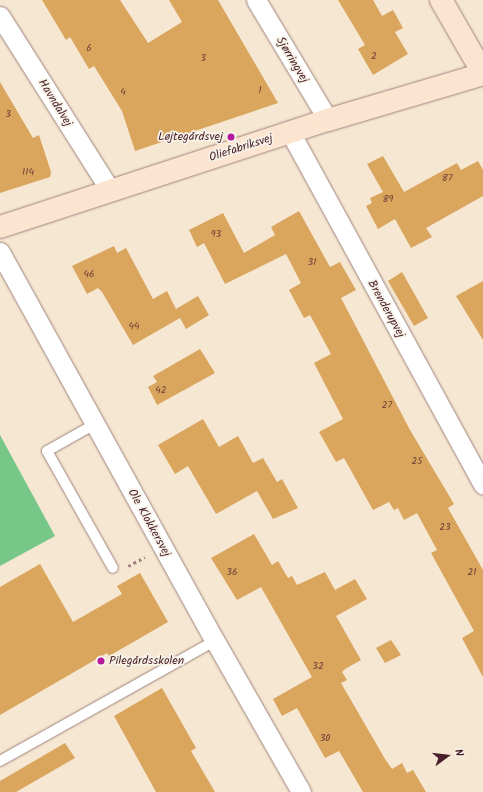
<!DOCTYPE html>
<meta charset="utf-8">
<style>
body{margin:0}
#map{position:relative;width:483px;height:792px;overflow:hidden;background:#f5e7d2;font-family:Kalam,sans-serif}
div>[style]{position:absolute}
.green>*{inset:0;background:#76c788}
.building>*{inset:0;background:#daa55d}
.path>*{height:2.5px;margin-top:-1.25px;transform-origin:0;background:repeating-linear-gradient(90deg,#a0837e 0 3px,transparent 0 6px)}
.roads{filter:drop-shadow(0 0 1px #a0837e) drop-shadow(0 0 1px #a0837e)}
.lane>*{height:10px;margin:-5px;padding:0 5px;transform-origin:5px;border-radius:5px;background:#fff}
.street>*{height:19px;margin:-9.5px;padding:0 9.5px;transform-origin:9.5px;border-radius:9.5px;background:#fff}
.secondary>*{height:22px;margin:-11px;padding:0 11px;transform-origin:11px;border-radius:11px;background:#fce5d0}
.dots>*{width:11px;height:11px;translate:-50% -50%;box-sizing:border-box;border:2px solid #f7f3e8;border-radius:50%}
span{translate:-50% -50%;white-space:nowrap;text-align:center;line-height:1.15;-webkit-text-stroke:3.5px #f7f3e8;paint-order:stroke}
.number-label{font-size:10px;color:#6e4038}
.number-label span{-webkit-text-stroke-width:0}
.street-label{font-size:12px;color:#4a1f2b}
.poi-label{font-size:12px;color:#4a1f2b}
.right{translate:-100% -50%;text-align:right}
.left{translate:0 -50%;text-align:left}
.north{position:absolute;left:427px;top:736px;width:40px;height:40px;-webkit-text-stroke:3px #f7f3e8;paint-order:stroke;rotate:75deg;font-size:11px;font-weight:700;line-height:16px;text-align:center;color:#4a1f2b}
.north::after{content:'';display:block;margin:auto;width:14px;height:18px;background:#4a1f2b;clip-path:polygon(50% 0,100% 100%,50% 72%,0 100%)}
</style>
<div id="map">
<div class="green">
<div style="clip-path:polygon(0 435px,55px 536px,0 566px)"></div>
</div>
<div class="building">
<div style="clip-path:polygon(42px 0,120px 0,148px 43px,182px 22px,169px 0,218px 0,278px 103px,135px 151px,122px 111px,94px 66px,89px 69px,70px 37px,66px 40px)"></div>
<div style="clip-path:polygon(338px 0,373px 0,382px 16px,393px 10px,403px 28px,395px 32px,408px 54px,373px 75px,358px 49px,365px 45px)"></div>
<div style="clip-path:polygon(0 82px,33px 138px,39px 135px,51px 172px,50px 177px,0 193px)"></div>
<div style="clip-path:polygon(383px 156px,404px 192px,457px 163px,461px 170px,478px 161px,483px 170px,483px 196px,426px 228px,432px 237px,411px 248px,395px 219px,378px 229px,366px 206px,372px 203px,370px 198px,383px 192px,367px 164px)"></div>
<div style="clip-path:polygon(299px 211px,330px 267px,340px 262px,356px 290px,341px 298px,410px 430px,454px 504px,448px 508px,483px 570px,483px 677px,462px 638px,474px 631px,431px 553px,437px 550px,417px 513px,404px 520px,398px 508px,394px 510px,389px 502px,373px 510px,344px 458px,336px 462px,319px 432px,343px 419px,314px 363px,331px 354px,310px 315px,304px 318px,289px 290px,301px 283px,286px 254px,225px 284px,204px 243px,197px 247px,189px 230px,223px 213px,244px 253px,275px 235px,271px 227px)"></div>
<div style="clip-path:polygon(114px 246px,117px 253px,126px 248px,153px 299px,167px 291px,176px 309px,198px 296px,209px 315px,186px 329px,180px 318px,133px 345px,102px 292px,98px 288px,87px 294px,72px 266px)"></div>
<div style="clip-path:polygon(402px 272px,428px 318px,414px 326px,388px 281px)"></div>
<div style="clip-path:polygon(483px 281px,483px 340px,456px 296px)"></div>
<div style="clip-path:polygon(200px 349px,215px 373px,157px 405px,148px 387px,157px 382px,153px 376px)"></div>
<div style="clip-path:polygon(203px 419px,219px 447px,238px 436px,253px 463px,263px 458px,277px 482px,282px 479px,298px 508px,273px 519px,257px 491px,216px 514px,188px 466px,175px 474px,158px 445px)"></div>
<div style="clip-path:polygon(254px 534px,272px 565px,278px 561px,288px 578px,292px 576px,297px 585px,325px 572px,335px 590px,355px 579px,367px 599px,336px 616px,361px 660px,345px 669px,342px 672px,347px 680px,341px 683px,385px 759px,392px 769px,402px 763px,407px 773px,413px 770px,426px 792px,363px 792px,339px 751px,325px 758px,297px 708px,282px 716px,273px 699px,312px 677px,261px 587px,237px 600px,211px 558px)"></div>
<div style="clip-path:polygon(40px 564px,73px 622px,122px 594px,117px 586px,140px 573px,168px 622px,109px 656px,107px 653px,0 715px,0 587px)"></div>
<div style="clip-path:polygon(391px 640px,401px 655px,385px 663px,376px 648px)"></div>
<div style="clip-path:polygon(162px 688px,196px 748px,191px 751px,215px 792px,156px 792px,114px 716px)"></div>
<div style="clip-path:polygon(65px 743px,75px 758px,16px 792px,0 792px,0 781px)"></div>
</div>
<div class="path">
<div style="left:128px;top:566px;width:19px;rotate:-28deg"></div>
</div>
<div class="roads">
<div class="lane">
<div style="left:95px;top:424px;width:55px;rotate:150.6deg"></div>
<div style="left:47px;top:451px;width:134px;rotate:60.6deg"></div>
<div style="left:0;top:761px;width:246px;rotate:-29.2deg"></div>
</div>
<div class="street">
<div style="left:256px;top:0;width:140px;rotate:59deg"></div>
<div style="left:0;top:16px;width:206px;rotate:57.7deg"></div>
<div style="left:290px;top:132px;width:402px;rotate:61.3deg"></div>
<div style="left:0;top:252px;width:444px;rotate:61.1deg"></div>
<div style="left:215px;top:641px;width:174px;rotate:60.3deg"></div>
</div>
<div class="secondary">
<div style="left:441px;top:0;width:84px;rotate:60.1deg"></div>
<div style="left:0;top:227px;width:345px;rotate:-18.1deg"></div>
<div style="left:328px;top:120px;width:162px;rotate:-16.5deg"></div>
</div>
</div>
<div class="dots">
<div style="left:231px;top:137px;background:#b5179e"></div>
<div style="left:101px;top:661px;background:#b5179e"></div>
</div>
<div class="number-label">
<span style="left:89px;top:49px">6</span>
<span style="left:374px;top:57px">2</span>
<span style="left:203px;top:59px">3</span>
<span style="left:260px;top:91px">1</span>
<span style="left:123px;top:93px">4</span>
<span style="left:8px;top:115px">3</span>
<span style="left:28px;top:173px">114</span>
<span style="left:447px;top:179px">87</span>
<span style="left:388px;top:200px">89</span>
<span style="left:216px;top:235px">93</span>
<span style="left:312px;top:263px">31</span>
<span style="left:89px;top:275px">46</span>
<span style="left:134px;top:327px">44</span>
<span style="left:161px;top:391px">42</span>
<span style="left:387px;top:406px">27</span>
<span style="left:417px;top:462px">25</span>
<span style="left:445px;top:528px">23</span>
<span style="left:232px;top:573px">36</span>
<span style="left:472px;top:573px">21</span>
<span style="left:318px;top:667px">32</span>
<span style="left:325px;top:739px">30</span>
</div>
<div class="street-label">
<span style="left:292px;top:60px;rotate:59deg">Sjørringvej</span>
<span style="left:55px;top:103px;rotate:58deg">Havndalvej</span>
<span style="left:241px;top:148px;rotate:-18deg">Oliefabriksvej</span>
<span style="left:386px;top:309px;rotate:61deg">Brenderupvej</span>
<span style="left:149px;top:523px;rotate:61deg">Ole Klokkersvej</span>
</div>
<div class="poi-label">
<span class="right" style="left:223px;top:137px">Løjtegårdsvej</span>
<span class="left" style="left:109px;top:661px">Pilegårdsskolen</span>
</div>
<div class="north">N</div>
</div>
